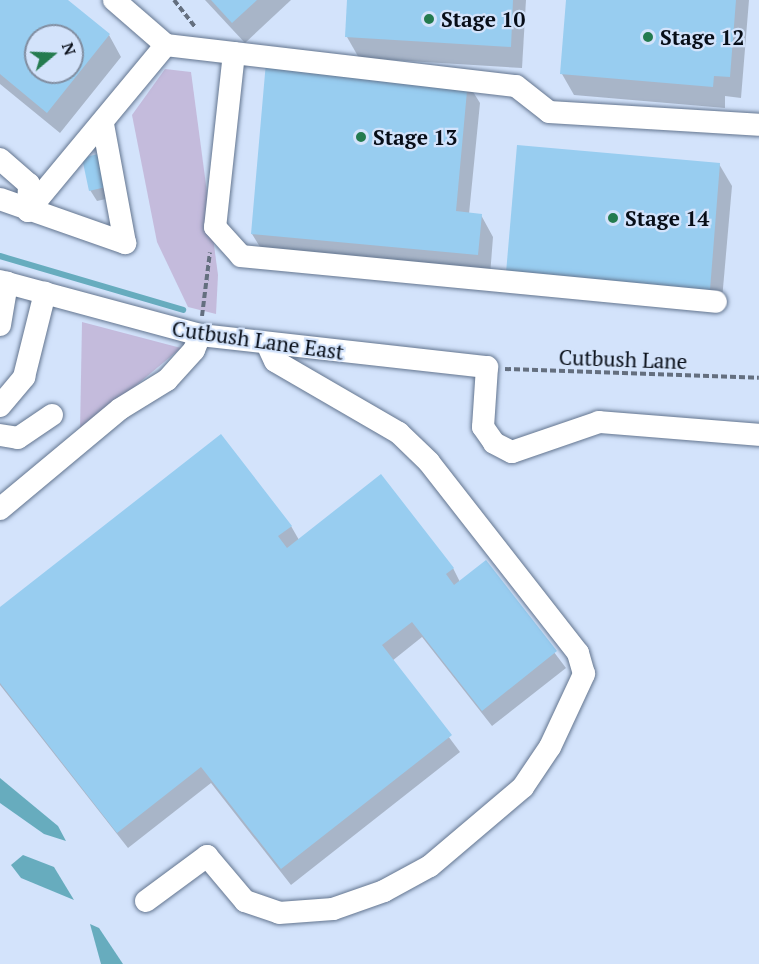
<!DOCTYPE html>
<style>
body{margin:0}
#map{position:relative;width:759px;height:964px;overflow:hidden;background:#d3e3fb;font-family:"PT Serif",serif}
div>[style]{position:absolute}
.green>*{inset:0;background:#c4bbdc}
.water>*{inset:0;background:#67acbe}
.shadow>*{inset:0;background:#0003}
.stream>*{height:6px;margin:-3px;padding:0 3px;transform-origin:3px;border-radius:3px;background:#67acbe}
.building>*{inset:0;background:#98cdf0}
.path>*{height:4px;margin-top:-2px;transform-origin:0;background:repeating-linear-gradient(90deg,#646f7f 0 6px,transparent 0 9px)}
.roads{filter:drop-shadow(0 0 2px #63758f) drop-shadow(0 0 2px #63758f)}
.minor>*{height:22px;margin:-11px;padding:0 11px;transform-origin:11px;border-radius:11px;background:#fff}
.dots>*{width:16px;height:16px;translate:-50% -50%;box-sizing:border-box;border:3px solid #d3e3fb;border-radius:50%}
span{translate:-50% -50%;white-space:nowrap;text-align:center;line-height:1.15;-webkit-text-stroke:4.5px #d3e3fb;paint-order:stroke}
.poi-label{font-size:21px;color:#070d17;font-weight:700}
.left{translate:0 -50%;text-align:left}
.street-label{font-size:21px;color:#070d17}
.north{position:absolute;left:24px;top:24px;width:60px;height:60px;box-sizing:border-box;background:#d3e3fb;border:2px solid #818da0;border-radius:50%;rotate:71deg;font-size:16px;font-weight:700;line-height:24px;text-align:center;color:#070d17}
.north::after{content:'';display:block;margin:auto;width:21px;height:27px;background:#247b4f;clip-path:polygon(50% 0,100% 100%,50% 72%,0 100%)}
</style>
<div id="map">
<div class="green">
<div style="clip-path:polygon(165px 69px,191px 72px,218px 275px,216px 314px,188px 307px,157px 242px,132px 115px)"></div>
<div style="clip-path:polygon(82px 322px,181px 348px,80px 432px)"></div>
</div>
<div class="water">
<div style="clip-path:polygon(0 778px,58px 826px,66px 841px,44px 834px,0 803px)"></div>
<div style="clip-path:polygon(23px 855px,54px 867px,74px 900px,21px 878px,11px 865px)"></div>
<div style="clip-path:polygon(90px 924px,99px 928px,123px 964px,101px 964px)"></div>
</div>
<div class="shadow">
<div style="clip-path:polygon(evenodd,0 0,66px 0,109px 35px,121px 57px,60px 133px,0 84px,0 0,36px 36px,72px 36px,72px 72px,36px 72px,36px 36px)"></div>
<div style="clip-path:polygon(205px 0,291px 0,245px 43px)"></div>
<div style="clip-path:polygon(349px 0,526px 0,522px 68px,359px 58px,347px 37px)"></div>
<div style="clip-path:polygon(568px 0,749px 0,741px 98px,725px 96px,725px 108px,574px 95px,562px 74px)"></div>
<div style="clip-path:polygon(467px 82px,480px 103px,469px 214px,481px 215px,493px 237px,490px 276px,265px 255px,252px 234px)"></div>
<div style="clip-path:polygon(101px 155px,115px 197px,97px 201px,90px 190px)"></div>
<div style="clip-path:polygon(719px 164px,732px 186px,721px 311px,520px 294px)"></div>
<div style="clip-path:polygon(291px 526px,299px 540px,453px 568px,460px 582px,486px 562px,566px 668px,492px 726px,422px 637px,392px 661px,460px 752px,291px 885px,211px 783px,128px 848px,0 685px,0 609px)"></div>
</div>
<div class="stream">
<div style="left:0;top:256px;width:191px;rotate:16.4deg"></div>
</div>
<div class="building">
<div style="clip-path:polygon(evenodd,0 0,68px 0,110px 34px,47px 113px,0 74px,0 0,36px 36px,72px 36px,72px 72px,36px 72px,36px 36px)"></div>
<div style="clip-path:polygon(211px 0,257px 0,232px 23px)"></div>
<div style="clip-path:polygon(347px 0,513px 0,511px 47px,345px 37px)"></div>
<div style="clip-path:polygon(566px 0,736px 0,730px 77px,714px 76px,713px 87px,560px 74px)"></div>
<div style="clip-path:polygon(266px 62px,468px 80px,456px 211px,482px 214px,478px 255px,251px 234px)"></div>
<div style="clip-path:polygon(517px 145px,720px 163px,710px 290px,506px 273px)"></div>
<div style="clip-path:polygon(102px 153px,110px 186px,89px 191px,82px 158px)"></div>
<div style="clip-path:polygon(221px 434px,292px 526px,278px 536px,287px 548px,381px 474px,454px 568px,446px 574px,454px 585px,486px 560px,557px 651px,482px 711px,412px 622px,382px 645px,452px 735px,281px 869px,201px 767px,117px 833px,0 683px,0 607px)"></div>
</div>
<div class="path">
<div style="left:174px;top:0;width:34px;rotate:52deg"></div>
<div style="left:202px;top:316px;width:64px;rotate:-82.9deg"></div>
<div style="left:505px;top:369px;width:254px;rotate:2deg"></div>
</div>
<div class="roads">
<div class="minor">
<div style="left:114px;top:0;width:69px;rotate:40.9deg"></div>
<div style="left:166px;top:45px;width:352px;rotate:6.7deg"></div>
<div style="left:516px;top:86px;width:42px;rotate:38.2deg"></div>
<div style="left:549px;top:112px;width:210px;rotate:3.5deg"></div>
<div style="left:234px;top:53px;width:175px;rotate:96.2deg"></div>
<div style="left:215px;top:227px;width:39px;rotate:48deg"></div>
<div style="left:241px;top:256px;width:477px;rotate:5.5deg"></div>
<div style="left:0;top:159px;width:38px;rotate:41deg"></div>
<div style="left:29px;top:184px;width:27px;rotate:92deg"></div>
<div style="left:0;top:199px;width:133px;rotate:19.4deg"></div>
<div style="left:125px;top:243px;width:121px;rotate:-100.5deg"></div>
<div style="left:28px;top:211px;width:216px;rotate:-50.3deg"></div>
<div style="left:0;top:281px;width:207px;rotate:15.1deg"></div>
<div style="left:200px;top:335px;width:289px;rotate:6.4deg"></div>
<div style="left:487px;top:367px;width:60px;rotate:93.8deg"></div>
<div style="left:483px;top:427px;width:19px;rotate:55deg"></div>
<div style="left:494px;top:443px;width:20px;rotate:27deg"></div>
<div style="left:512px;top:452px;width:92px;rotate:-19deg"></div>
<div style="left:599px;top:422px;width:161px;rotate:4.6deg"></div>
<div style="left:0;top:325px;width:43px;rotate:-80.5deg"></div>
<div style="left:0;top:406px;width:38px;rotate:-50deg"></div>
<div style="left:24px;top:377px;width:87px;rotate:-76deg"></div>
<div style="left:0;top:435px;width:18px;rotate:9deg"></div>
<div style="left:18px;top:438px;width:41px;rotate:-34.1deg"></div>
<div style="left:0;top:509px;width:156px;rotate:-39.8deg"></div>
<div style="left:120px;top:409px;width:55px;rotate:-31.7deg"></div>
<div style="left:167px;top:380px;width:40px;rotate:-48deg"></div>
<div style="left:194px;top:350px;width:16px;rotate:-68deg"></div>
<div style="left:146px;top:901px;width:76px;rotate:-36.4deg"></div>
<div style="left:207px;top:856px;width:59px;rotate:49.8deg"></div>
<div style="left:245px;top:901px;width:36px;rotate:19deg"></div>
<div style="left:279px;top:913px;width:54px;rotate:-4.2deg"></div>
<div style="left:333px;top:909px;width:54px;rotate:-19.4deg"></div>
<div style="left:384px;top:891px;width:52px;rotate:-28.5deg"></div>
<div style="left:430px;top:866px;width:122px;rotate:-40.3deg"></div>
<div style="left:523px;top:787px;width:48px;rotate:-56deg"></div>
<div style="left:550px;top:747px;width:81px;rotate:-65deg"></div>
<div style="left:584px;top:674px;width:22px;rotate:-106deg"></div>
<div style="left:578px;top:653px;width:242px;rotate:-128deg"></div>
<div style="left:429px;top:462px;width:42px;rotate:-136deg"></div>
<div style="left:399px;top:433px;width:143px;rotate:-149.9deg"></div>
<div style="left:275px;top:361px;width:17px;rotate:-115deg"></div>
</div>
</div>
<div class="dots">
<div style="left:429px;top:19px;background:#247b4f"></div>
<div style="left:648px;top:37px;background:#247b4f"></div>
<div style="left:361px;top:137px;background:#247b4f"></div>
<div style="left:613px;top:218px;background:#247b4f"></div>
</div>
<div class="poi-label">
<span class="left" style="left:441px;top:19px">Stage 10</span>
<span class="left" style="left:660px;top:37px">Stage 12</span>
<span class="left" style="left:373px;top:137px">Stage 13</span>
<span class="left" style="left:625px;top:218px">Stage 14</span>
</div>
<div class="street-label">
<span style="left:258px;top:340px;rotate:8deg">Cutbush Lane East</span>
<span style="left:623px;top:359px;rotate:2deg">Cutbush Lane</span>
</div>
<div class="north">N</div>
</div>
